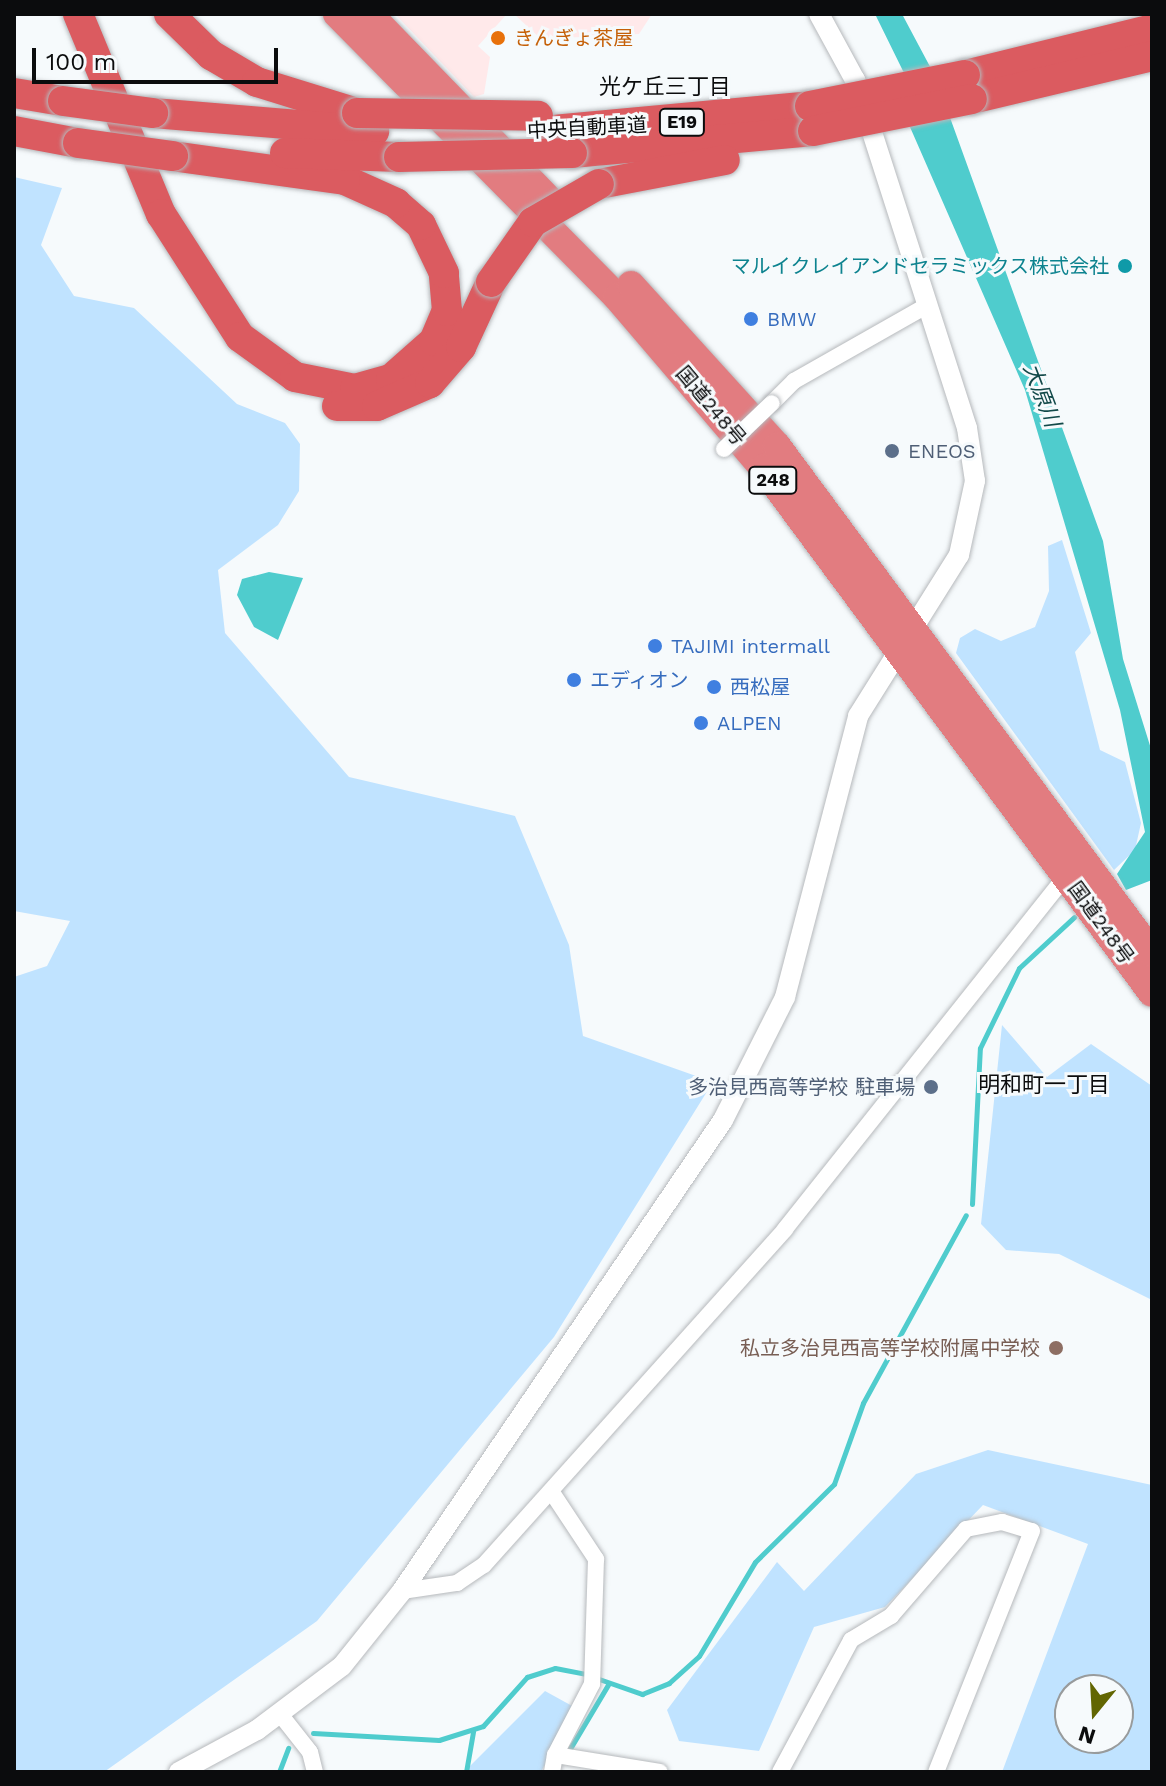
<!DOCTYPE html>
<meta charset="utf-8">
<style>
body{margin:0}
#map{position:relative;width:1166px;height:1786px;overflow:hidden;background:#f6fafc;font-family:"Work Sans","Noto Sans JP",sans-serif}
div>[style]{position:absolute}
.commercial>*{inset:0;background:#ffe9ea}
.green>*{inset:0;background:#c0e3ff}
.water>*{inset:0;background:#4fcccd}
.stream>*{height:5px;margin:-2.5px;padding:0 2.5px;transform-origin:2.5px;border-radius:2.5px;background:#4fcccd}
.roads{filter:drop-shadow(0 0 2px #b6b9bc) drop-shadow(0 0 2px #b6b9bc)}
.minor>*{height:16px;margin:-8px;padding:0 8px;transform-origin:8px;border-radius:8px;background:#fff}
.tertiary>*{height:20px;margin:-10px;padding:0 10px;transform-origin:10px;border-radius:10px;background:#fff}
.trunk>*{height:28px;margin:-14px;padding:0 14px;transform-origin:14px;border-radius:14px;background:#e27c80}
.motorway>*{height:30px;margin:-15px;padding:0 15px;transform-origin:15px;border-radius:15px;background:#db5b60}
.bridges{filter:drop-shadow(0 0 2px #b6b9bc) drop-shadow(0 0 2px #b6b9bc)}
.minor-bridge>*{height:16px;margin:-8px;padding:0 8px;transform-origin:8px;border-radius:8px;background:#fff}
.motorway-bridge>*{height:30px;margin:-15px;padding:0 15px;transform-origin:15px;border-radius:15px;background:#db5b60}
.dots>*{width:22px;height:22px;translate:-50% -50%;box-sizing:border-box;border:4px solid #f6fafc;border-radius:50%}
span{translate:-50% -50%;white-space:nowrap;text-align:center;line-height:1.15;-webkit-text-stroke:6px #f6fafc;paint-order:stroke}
.shield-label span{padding:2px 6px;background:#f6fafc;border:2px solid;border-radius:6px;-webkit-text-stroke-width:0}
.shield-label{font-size:18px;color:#0b0c0d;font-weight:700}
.food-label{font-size:20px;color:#c56008}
.left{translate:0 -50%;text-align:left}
.street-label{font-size:20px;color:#0b0c0d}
.culture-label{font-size:20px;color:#0d838f}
.right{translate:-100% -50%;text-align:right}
.shop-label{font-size:20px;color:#366cbe}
.service-label{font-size:20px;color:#4e5e75}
.education-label{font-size:20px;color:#785e54}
.neighbourhood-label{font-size:22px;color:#0b0c0d}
.water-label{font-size:22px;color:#134a4a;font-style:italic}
.frame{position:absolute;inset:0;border:16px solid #0b0c0d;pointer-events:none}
.north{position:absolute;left:1054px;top:1674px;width:80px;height:80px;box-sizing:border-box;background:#f6fafc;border:2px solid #989b9c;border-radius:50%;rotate:198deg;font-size:22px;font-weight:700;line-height:32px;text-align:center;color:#0b0c0d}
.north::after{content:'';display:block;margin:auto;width:28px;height:36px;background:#626602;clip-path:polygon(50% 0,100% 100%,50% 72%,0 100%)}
.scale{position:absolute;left:32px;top:48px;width:246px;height:36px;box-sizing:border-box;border:4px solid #0b0c0d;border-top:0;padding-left:10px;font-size:24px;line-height:28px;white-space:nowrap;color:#0b0c0d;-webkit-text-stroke:6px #f6fafc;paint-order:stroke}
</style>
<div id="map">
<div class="commercial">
<div style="clip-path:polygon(395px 14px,507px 14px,478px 46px,490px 57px,484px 94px,474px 97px)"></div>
<div style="clip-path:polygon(514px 14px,652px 14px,639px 34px,541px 39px)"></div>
</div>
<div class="green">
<div style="clip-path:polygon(14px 177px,62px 188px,41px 245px,74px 296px,134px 308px,237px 404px,285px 423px,300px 444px,299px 491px,278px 525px,218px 570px,225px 633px,349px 777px,515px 816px,569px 945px,583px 1036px,713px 1082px,554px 1337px,317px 1621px,104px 1772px,14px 1772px,14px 977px,47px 966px,70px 921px,14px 911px)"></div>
<div style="clip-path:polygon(1062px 540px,1091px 633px,1075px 652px,1100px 750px,1125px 762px,1141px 823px,1135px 850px,1114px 870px,956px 653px,960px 638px,975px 629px,1001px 641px,1035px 627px,1049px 591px,1048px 546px)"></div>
<div style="clip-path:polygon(1002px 1025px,1047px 1077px,1091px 1044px,1152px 1086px,1152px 1300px,1059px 1254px,1006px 1250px,981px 1224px)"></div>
<div style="clip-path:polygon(evenodd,988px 1450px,1152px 1485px,1152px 1772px,1002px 1772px,1088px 1544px,983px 1505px,885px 1607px,814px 1627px,759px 1751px,679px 1741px,667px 1710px,777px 1562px,804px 1591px,916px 1474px,988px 1450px,1070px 1690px,1118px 1690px,1118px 1738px,1070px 1738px,1070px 1690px)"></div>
<div style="clip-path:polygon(545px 1691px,574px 1707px,541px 1772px,464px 1772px)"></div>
</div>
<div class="water">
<div style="clip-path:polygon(875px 14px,902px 14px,935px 76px,1103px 541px,1123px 659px,1152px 752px,1152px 880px,1126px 890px,1117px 874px,1145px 832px,1120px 710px,1025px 390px,903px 111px,904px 73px)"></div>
<div style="clip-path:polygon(269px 572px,303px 578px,278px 640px,254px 627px,237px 595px,242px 579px)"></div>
</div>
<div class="stream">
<div style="left:972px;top:1204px;width:156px;rotate:-87.1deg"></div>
<div style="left:980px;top:1048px;width:89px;rotate:-64deg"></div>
<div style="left:1019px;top:968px;width:75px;rotate:-42.8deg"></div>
<div style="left:599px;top:1679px;width:46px;rotate:19.2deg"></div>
<div style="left:642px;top:1694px;width:29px;rotate:-22deg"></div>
<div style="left:669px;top:1683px;width:40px;rotate:-42deg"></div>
<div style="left:699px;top:1656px;width:109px;rotate:-59.2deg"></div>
<div style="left:755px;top:1562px;width:111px;rotate:-44.6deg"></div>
<div style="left:834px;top:1484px;width:86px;rotate:-70.3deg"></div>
<div style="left:863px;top:1403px;width:214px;rotate:-61.3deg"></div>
<div style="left:313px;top:1733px;width:126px;rotate:3.2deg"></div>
<div style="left:439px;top:1740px;width:46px;rotate:-17.7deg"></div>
<div style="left:483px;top:1726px;width:66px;rotate:-48.1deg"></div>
<div style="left:527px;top:1677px;width:29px;rotate:-18deg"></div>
<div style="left:555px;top:1668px;width:31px;rotate:11deg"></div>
<div style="left:571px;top:1747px;width:74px;rotate:-59.3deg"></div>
<div style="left:279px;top:1772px;width:26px;rotate:-69deg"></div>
<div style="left:466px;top:1772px;width:41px;rotate:-80.1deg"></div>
</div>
<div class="roads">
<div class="minor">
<div style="left:772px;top:403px;width:31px;rotate:-45deg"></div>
<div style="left:794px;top:381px;width:154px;rotate:-29.6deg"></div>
<div style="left:551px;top:1491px;width:82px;rotate:56.5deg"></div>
<div style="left:596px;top:1559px;width:125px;rotate:91.8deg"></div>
<div style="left:592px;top:1684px;width:80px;rotate:117.5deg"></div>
<div style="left:402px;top:1591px;width:56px;rotate:-8.3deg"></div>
<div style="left:457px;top:1583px;width:32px;rotate:-34deg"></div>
<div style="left:484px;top:1565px;width:451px;rotate:-48.1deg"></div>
<div style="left:785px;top:1229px;width:453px;rotate:-51.5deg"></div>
<div style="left:280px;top:1714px;width:48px;rotate:51.7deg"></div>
<div style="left:310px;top:1752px;width:21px;rotate:76deg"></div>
<div style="left:552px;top:1772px;width:17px;rotate:-80deg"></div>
<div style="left:555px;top:1755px;width:106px;rotate:9.2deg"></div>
<div style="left:780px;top:1772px;width:150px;rotate:-61.7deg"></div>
<div style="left:851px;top:1640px;width:47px;rotate:-31deg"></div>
<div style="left:891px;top:1616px;width:115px;rotate:-49.2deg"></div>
<div style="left:966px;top:1529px;width:37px;rotate:-11deg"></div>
<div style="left:1002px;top:1522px;width:31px;rotate:17deg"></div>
<div style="left:1032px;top:1531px;width:259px;rotate:111.7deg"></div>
</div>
<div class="tertiary">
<div style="left:179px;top:1772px;width:89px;rotate:-28.3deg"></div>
<div style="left:257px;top:1730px;width:106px;rotate:-37deg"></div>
<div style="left:342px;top:1666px;width:96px;rotate:-51.3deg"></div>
<div style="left:402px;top:1591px;width:570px;rotate:-55.72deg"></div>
<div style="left:723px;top:1120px;width:138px;rotate:-63.2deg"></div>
<div style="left:785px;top:997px;width:290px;rotate:-75.4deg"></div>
<div style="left:858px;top:716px;width:190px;rotate:-57.9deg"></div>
<div style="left:959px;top:555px;width:76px;rotate:-77.8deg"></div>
<div style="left:975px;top:481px;width:54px;rotate:-98.6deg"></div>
<div style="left:967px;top:428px;width:366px;rotate:-107.8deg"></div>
<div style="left:855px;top:80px;width:75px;rotate:-118.6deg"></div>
</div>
<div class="trunk">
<div style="left:337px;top:14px;width:398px;rotate:45.3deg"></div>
<div style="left:617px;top:297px;width:225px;rotate:49.5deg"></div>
<div style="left:763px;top:468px;width:653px;rotate:53.46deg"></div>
<div style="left:369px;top:14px;width:263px;rotate:45.9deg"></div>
<div style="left:631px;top:285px;width:217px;rotate:47.8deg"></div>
<div style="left:777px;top:446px;width:631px;rotate:53.51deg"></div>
</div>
<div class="motorway">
<div style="left:78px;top:14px;width:217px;rotate:67.5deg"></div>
<div style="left:161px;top:214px;width:146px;rotate:57.3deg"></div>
<div style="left:240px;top:337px;width:68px;rotate:36deg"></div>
<div style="left:295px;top:377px;width:61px;rotate:11.3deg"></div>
<div style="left:355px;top:389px;width:37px;rotate:-16deg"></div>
<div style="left:391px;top:379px;width:57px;rotate:-41.5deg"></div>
<div style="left:434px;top:341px;width:33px;rotate:-67deg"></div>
<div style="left:447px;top:311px;width:38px;rotate:-95deg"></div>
<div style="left:444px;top:273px;width:53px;rotate:-115.6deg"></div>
<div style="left:421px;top:225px;width:33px;rotate:-139deg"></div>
<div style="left:396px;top:203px;width:56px;rotate:-155.7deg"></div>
<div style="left:345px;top:180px;width:174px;rotate:-172.1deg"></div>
<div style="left:169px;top:14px;width:59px;rotate:44.3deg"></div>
<div style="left:211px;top:55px;width:53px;rotate:30.4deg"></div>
<div style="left:257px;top:82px;width:105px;rotate:17.2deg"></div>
<div style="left:965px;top:75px;width:193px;rotate:-13.8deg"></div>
<div style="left:14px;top:93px;width:50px;rotate:9.3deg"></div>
<div style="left:972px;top:99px;width:185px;rotate:-13.4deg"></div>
<div style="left:153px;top:113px;width:222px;rotate:4.7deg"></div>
<div style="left:553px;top:130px;width:258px;rotate:-5.3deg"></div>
<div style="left:14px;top:131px;width:65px;rotate:10.6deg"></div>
<div style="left:285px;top:153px;width:114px;rotate:2deg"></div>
<div style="left:572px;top:153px;width:242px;rotate:-5.2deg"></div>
<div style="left:599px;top:184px;width:128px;rotate:-10.8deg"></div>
<div style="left:337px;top:406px;width:40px"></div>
<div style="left:377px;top:406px;width:58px;rotate:-23.5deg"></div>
<div style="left:430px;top:383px;width:48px;rotate:-49.3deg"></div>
<div style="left:461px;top:347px;width:72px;rotate:-65.2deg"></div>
</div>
</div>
<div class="bridges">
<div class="minor-bridge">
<div style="left:724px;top:449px;width:66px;rotate:-43.8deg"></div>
</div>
<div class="motorway-bridge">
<div style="left:63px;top:101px;width:91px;rotate:7.6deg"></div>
<div style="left:810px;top:106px;width:158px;rotate:-11.3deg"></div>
<div style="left:357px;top:113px;width:181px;rotate:0.9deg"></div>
<div style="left:813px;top:131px;width:162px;rotate:-11.4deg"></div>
<div style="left:78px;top:143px;width:96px;rotate:7.8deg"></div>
<div style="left:399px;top:157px;width:173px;rotate:-1.3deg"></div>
<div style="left:491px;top:282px;width:73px;rotate:-55deg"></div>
<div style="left:533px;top:222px;width:76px;rotate:-29.9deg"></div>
</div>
</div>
<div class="dots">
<div style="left:498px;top:38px;background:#e8710a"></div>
<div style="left:1125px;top:266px;background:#0f9aa8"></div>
<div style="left:751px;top:319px;background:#3f7fe0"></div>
<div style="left:892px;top:451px;background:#5c6f8a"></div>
<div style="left:655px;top:646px;background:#3f7fe0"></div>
<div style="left:574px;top:680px;background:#3f7fe0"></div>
<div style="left:714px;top:687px;background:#3f7fe0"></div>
<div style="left:701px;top:723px;background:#3f7fe0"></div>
<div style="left:931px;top:1087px;background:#5c6f8a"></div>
<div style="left:1056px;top:1348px;background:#8d6e63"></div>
</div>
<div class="shield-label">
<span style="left:682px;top:122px">E19</span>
<span style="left:773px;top:480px">248</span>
</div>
<div class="food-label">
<span class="left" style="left:514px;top:38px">きんぎょ茶屋</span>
</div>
<div class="street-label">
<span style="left:587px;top:128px;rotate:-3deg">中央自動車道</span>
<span style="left:711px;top:406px;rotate:50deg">国道248号</span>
<span style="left:1101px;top:923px;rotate:54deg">国道248号</span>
</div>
<div class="culture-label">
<span class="right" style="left:1109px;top:266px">マルイクレイアンドセラミックス株式会社</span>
</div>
<div class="shop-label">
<span class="left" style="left:767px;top:319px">BMW</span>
<span class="left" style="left:671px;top:646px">TAJIMI intermall</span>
<span class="left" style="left:590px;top:680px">エディオン</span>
<span class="left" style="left:730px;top:687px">西松屋</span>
<span class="left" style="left:717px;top:723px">ALPEN</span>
</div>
<div class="service-label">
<span class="left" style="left:908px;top:451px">ENEOS</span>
<span class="right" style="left:915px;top:1087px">多治見西高等学校 駐車場</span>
</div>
<div class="education-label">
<span class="right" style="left:1040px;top:1348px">私立多治見西高等学校附属中学校</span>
</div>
<div class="neighbourhood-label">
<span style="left:665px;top:87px">光ケ丘三丁目</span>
<span style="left:1044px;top:1085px">明和町一丁目</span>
</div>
<div class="water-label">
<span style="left:1042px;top:395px;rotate:69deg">大原川</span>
</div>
<div class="frame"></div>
<div class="north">N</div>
<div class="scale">100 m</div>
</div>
